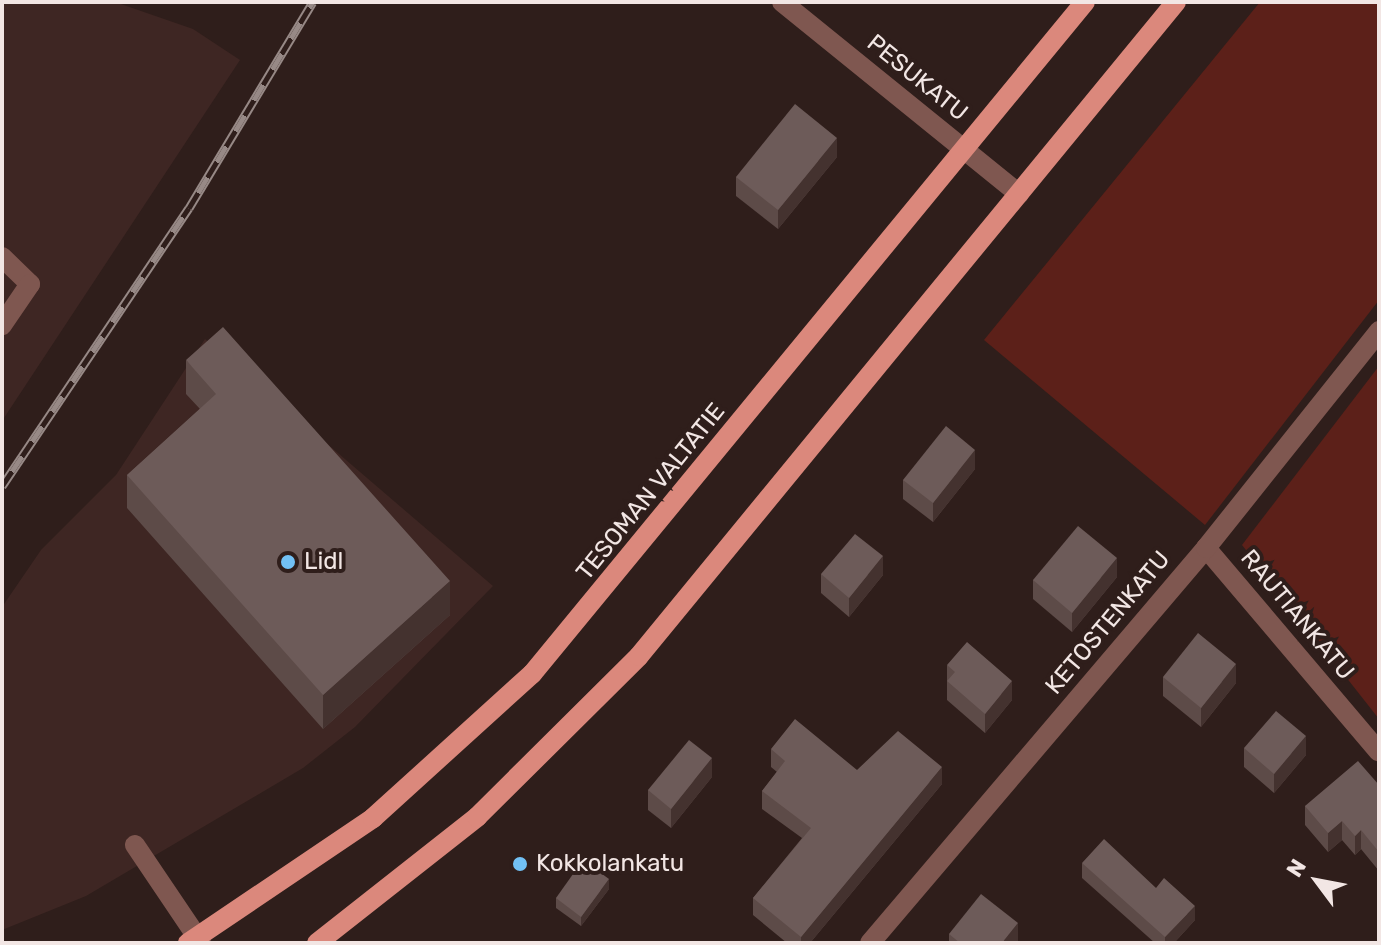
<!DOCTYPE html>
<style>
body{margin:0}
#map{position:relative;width:1381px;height:945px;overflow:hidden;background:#2f1e1b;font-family:Rubik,sans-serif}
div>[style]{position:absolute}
.built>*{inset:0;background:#3e2623}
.green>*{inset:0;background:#5c2019}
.minor>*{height:20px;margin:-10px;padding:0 10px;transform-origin:10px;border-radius:10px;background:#7f5750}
.major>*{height:20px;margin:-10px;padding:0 10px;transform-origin:10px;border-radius:10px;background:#db887c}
.rail>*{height:9px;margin-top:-4.5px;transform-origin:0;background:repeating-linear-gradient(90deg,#2f1e1b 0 18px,#978986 0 36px);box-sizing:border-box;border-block:2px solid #978986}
.wall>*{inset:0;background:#5d4b48}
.shaded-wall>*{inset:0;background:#44322f}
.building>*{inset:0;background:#6d5b59}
.dots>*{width:22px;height:22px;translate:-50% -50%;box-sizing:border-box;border:4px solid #2f1e1b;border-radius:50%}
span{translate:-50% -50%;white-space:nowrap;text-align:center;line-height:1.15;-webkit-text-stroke:8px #2f1e1b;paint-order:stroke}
.street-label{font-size:24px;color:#f2e6e4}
.poi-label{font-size:24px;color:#f2e6e4}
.left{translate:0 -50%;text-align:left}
.frame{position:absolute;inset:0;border:4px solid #f2e6e4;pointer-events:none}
.north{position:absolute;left:1277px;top:841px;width:80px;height:80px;-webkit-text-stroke:6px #2f1e1b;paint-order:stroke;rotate:302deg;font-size:22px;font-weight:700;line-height:32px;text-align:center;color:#f2e6e4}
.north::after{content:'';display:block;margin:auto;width:28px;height:36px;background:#f2e6e4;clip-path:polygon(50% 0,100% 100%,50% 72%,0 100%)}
</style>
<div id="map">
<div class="built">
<div style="clip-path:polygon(2px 2px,115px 2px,193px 29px,240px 60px,2px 421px)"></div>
<div style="clip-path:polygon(205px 339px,493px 586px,355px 727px,303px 768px,86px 896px,2px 930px,2px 607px,41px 550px,116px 475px)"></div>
</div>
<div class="green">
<div style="clip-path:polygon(1260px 2px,1379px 2px,1379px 300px,1205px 525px,984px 340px)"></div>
<div style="clip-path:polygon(1379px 366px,1379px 719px,1242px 545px)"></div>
</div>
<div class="minor">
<div style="left:782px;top:2px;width:305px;rotate:39deg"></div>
<div style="left:2px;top:257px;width:39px;rotate:44deg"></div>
<div style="left:30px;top:284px;width:50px;rotate:124.3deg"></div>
<div style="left:1206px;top:548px;width:267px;rotate:49.7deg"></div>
<div style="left:135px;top:845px;width:118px;rotate:56deg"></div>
<div style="left:870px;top:943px;width:519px;rotate:-49.61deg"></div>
<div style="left:1206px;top:548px;width:278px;rotate:-51.4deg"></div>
</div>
<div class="major">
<div style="left:188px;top:943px;width:223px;rotate:-34deg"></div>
<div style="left:373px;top:818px;width:215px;rotate:-42.2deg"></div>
<div style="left:532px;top:674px;width:870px;rotate:-50.55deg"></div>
<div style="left:317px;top:943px;width:204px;rotate:-38.2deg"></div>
<div style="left:477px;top:817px;width:228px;rotate:-44.8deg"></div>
<div style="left:639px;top:656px;width:846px;rotate:-50.61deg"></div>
</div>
<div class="rail">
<div style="left:2px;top:486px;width:335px;rotate:-56.1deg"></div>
<div style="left:189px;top:208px;width:240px;rotate:-59deg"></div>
</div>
<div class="wall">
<div style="clip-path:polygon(837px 157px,778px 229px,736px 196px,736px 177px)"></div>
<div style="clip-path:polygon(186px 360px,450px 615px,323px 729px,127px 508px,127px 475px,200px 409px,186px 394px)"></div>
<div style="clip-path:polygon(975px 469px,933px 522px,903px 499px,903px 480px)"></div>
<div style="clip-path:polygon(821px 574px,883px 575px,849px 617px,821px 593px)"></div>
<div style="clip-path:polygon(1117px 577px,1072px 632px,1033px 599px,1033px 580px)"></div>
<div style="clip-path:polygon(947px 665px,1012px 700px,985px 733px,947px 700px)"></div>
<div style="clip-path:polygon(1163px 677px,1236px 683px,1201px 727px,1163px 696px)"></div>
<div style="clip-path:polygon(1244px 748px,1306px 755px,1274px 793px,1244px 767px)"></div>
<div style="clip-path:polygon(771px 749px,857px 770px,942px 784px,810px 943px,787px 943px,753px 915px,753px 898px,802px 838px,762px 809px,762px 791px,777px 772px,771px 767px)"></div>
<div style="clip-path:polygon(712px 777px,671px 828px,648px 810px,648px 790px)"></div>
<div style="clip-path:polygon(1379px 785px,1379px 871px,1361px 849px,1355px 855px,1342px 840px,1328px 852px,1305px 825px,1305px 806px)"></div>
<div style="clip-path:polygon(1082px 863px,1156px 888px,1195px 920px,1174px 943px,1155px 943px,1082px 878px)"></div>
<div style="clip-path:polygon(609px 889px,581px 926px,556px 908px,556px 898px)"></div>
<div style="clip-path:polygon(949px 934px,1018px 942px,949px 943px)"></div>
</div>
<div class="shaded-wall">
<div style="clip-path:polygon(837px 138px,837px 157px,778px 229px,778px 210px)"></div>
<div style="clip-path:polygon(975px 450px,975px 469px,933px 522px,933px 503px)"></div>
<div style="clip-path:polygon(883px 556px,883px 575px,849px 617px,849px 598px)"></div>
<div style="clip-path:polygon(1117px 558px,1117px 577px,1072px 632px,1072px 613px)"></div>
<div style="clip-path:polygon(450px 581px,450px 615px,323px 729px,323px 695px)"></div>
<div style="clip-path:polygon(1236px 664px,1236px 683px,1201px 727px,1201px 708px)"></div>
<div style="clip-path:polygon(1012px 681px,1012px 700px,985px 733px,985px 714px)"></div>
<div style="clip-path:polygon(1306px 736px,1306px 755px,1274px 793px,1274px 774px)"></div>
<div style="clip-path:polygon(712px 758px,712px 777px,671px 828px,671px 809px)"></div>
<div style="clip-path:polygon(942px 767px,942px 784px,810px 943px,801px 943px,801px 937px)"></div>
<div style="clip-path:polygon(1342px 821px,1342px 840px,1328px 852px,1328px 833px)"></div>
<div style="clip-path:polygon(1361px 830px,1361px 849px,1355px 855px,1355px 836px)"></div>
<div style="clip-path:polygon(609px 879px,609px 889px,581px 926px,581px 917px)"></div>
<div style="clip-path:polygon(1195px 906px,1195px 920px,1174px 943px,1165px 943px,1165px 937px)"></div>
<div style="clip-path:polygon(1018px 923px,1018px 942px,1002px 943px)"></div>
</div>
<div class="building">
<div style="clip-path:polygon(795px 104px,837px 138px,778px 210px,736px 177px)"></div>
<div style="clip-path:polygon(223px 327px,450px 581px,323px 695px,127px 475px,216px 394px,186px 360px)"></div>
<div style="clip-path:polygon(946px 426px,975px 450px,933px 503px,903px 480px)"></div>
<div style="clip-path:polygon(1078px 526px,1117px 558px,1072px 613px,1033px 580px)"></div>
<div style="clip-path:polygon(855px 534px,883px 556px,849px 598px,821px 574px)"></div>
<div style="clip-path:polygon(1198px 633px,1236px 664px,1201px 708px,1163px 677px)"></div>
<div style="clip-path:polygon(967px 642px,1012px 681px,985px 714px,947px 681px,955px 672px,947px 665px)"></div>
<div style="clip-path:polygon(1276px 711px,1306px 736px,1274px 774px,1244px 748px)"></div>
<div style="clip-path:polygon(795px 719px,857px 770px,898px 731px,942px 767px,801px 937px,753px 898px,811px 828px,762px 791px,785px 761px,771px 749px)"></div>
<div style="clip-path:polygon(689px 740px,712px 758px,671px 809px,648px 790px)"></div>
<div style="clip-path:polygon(1358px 761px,1379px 785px,1379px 852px,1361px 830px,1355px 836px,1342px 821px,1328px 833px,1305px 806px)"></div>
<div style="clip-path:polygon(1104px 839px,1156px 888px,1164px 878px,1195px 906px,1165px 937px,1082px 863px)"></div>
<div style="clip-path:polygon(583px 860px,609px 879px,581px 917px,556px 898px)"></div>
<div style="clip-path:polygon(981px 894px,1018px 923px,1002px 943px,960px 943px,949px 934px)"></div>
</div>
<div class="dots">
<div style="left:288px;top:562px;background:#72c1f5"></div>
<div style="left:520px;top:864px;background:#72c1f5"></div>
</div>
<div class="street-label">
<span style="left:917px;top:78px;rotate:39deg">PESUKATU</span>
<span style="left:651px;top:492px;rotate:-51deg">TESOMAN VALTATIE</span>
<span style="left:1297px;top:615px;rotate:50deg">RAUTIANKATU</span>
<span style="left:1108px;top:623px;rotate:-50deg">KETOSTENKATU</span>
</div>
<div class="poi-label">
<span class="left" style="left:304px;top:562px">Lidl</span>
<span class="left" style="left:536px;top:864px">Kokkolankatu</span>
</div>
<div class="frame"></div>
<div class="north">N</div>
</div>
